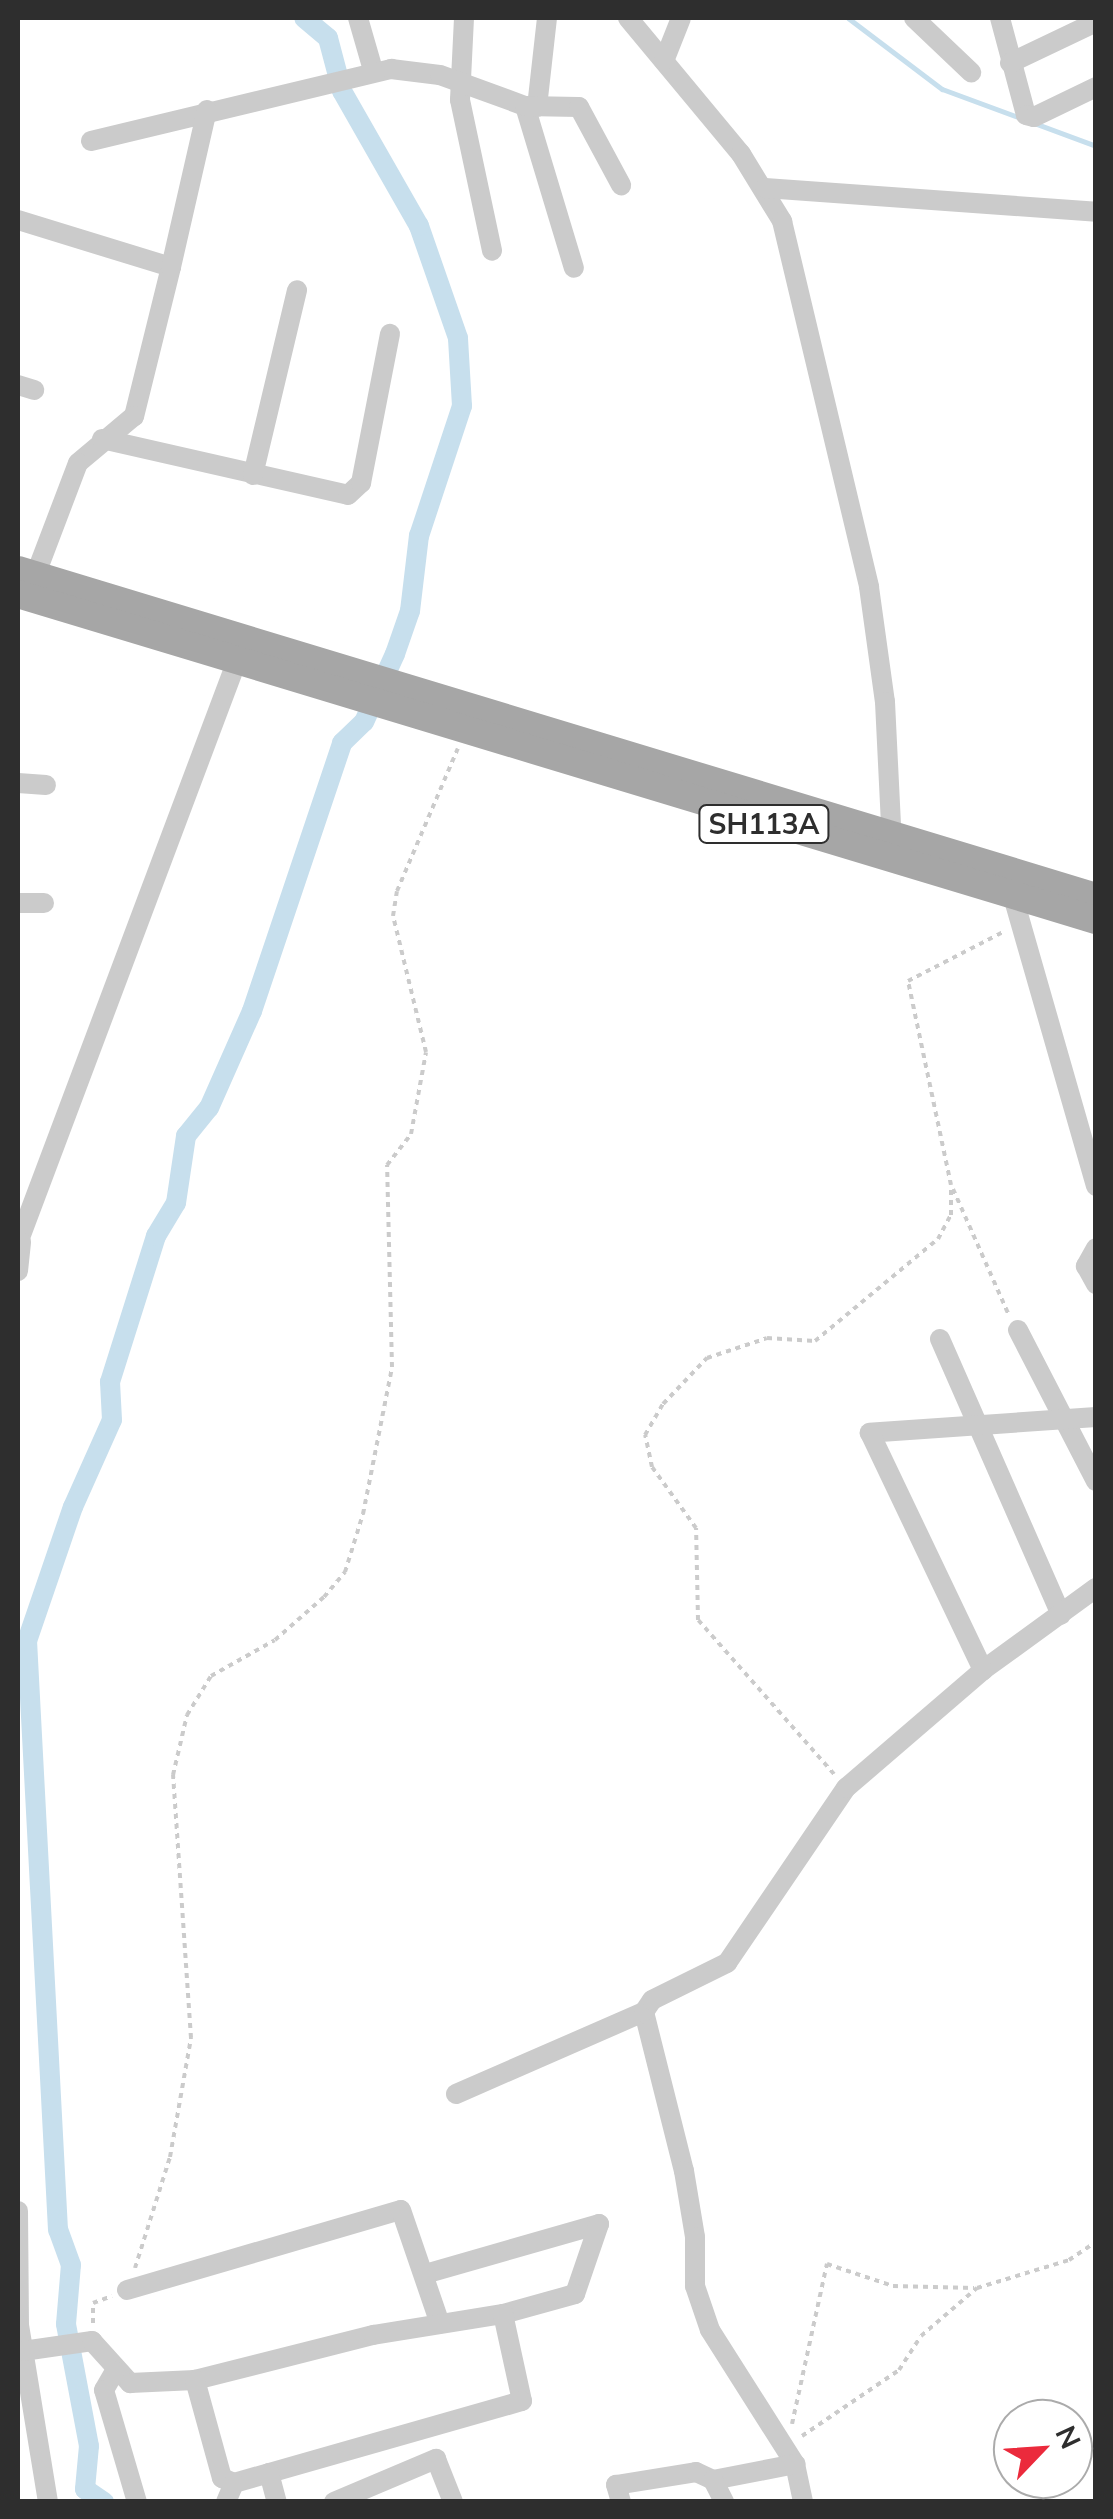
<!DOCTYPE html>
<style>
body{margin:0}
#map{position:relative;width:1113px;height:2519px;overflow:hidden;background:#fff;font-family:Mulish,sans-serif}
div>[style]{position:absolute}
.stream>*{height:5px;margin:-2.5px;padding:0 2.5px;transform-origin:2.5px;border-radius:2.5px;background:#c7dfed}
.canal>*{height:20px;margin:-10px;padding:0 10px;transform-origin:10px;border-radius:10px;background:#c7dfed}
.path>*{height:4px;margin-top:-2px;transform-origin:0;background:repeating-linear-gradient(90deg,#cbcbcb 0 5px,transparent 0 10px)}
.minor>*{height:20px;margin:-10px;padding:0 10px;transform-origin:10px;border-radius:10px;background:#cbcbcb}
.major>*{height:28px;margin:-14px;padding:0 14px;transform-origin:14px;border-radius:14px;background:#a6a6a6}
span{translate:-50% -50%;white-space:nowrap;text-align:center;line-height:1.15;-webkit-text-stroke:10px #fff;paint-order:stroke}
.shield-label span{padding:2px 8px;background:#fff;border:2px solid;border-radius:8px;-webkit-text-stroke-width:0}
.shield-label{font-size:28px;color:#2e2e2e;font-weight:700}
.frame{position:absolute;inset:0;border:20px solid #2e2e2e;pointer-events:none}
.north{position:absolute;left:993px;top:2399px;width:100px;height:100px;box-sizing:border-box;background:#fff;border:2px solid #ababab;border-radius:50%;rotate:65deg;font-size:28px;font-weight:700;line-height:40px;text-align:center;color:#2e2e2e}
.north::after{content:'';display:block;margin:auto;width:35px;height:45px;background:#eb2a3c;clip-path:polygon(50% 0,100% 100%,50% 72%,0 100%)}
</style>
<div id="map">
<div class="stream">
<div style="left:848px;top:18px;width:118px;rotate:37.1deg"></div>
<div style="left:942px;top:89px;width:164px;rotate:20.3deg"></div>
</div>
<div class="canal">
<div style="left:104px;top:2502px;width:23px;rotate:-146deg"></div>
<div style="left:85px;top:2489px;width:43px;rotate:-84.7deg"></div>
<div style="left:89px;top:2446px;width:124px;rotate:-100.7deg"></div>
<div style="left:66px;top:2324px;width:59px;rotate:-85.2deg"></div>
<div style="left:71px;top:2265px;width:37px;rotate:-110deg"></div>
<div style="left:58px;top:2230px;width:590px;rotate:-93.01deg"></div>
<div style="left:27px;top:1641px;width:142px;rotate:-71.1deg"></div>
<div style="left:73px;top:1507px;width:95px;rotate:-65.9deg"></div>
<div style="left:112px;top:1420px;width:38px;rotate:-93deg"></div>
<div style="left:110px;top:1382px;width:153px;rotate:-72.5deg"></div>
<div style="left:156px;top:1236px;width:39px;rotate:-59deg"></div>
<div style="left:176px;top:1203px;width:68px;rotate:-81.5deg"></div>
<div style="left:186px;top:1136px;width:36px;rotate:-51deg"></div>
<div style="left:209px;top:1108px;width:106px;rotate:-66.1deg"></div>
<div style="left:252px;top:1011px;width:283px;rotate:-71.4deg"></div>
<div style="left:342px;top:743px;width:30px;rotate:-44deg"></div>
<div style="left:364px;top:722px;width:75px;rotate:-65.5deg"></div>
<div style="left:395px;top:654px;width:46px;rotate:-70.8deg"></div>
<div style="left:410px;top:611px;width:76px;rotate:-83.2deg"></div>
<div style="left:419px;top:536px;width:137px;rotate:-71.7deg"></div>
<div style="left:462px;top:406px;width:68px;rotate:-93.4deg"></div>
<div style="left:458px;top:338px;width:119px;rotate:-109.2deg"></div>
<div style="left:419px;top:226px;width:155px;rotate:-119.7deg"></div>
<div style="left:342px;top:91px;width:55px;rotate:-104.8deg"></div>
<div style="left:328px;top:38px;width:31px;rotate:-140deg"></div>
</div>
<div class="path">
<div style="left:953px;top:1189px;width:136px;rotate:66.1deg"></div>
<div style="left:834px;top:1774px;width:205px;rotate:-131.4deg"></div>
<div style="left:698px;top:1620px;width:92px;rotate:-91.2deg"></div>
<div style="left:696px;top:1528px;width:75px;rotate:-125.8deg"></div>
<div style="left:652px;top:1467px;width:33px;rotate:-102deg"></div>
<div style="left:645px;top:1435px;width:36px;rotate:-60deg"></div>
<div style="left:663px;top:1404px;width:64px;rotate:-46.3deg"></div>
<div style="left:707px;top:1358px;width:63px;rotate:-18.4deg"></div>
<div style="left:767px;top:1338px;width:48px;rotate:3.6deg"></div>
<div style="left:815px;top:1341px;width:160px;rotate:-39.7deg"></div>
<div style="left:938px;top:1239px;width:27px;rotate:-62deg"></div>
<div style="left:951px;top:1215px;width:30px;rotate:-90deg"></div>
<div style="left:951px;top:1185px;width:208px;rotate:-101.9deg"></div>
<div style="left:908px;top:981px;width:107px;rotate:-27.3deg"></div>
<div style="left:135px;top:2268px;width:116px;rotate:-72.5deg"></div>
<div style="left:170px;top:2157px;width:121px;rotate:-80deg"></div>
<div style="left:191px;top:2038px;width:264px;rotate:-93.9deg"></div>
<div style="left:173px;top:1775px;width:62px;rotate:-76.9deg"></div>
<div style="left:187px;top:1715px;width:46px;rotate:-58.4deg"></div>
<div style="left:211px;top:1676px;width:73px;rotate:-29.4deg"></div>
<div style="left:275px;top:1640px;width:65px;rotate:-41.3deg"></div>
<div style="left:324px;top:1597px;width:33px;rotate:-50deg"></div>
<div style="left:345px;top:1572px;width:61px;rotate:-72.8deg"></div>
<div style="left:363px;top:1514px;width:150px;rotate:-78.8deg"></div>
<div style="left:392px;top:1367px;width:202px;rotate:-91.4deg"></div>
<div style="left:387px;top:1165px;width:39px;rotate:-52deg"></div>
<div style="left:411px;top:1134px;width:83px;rotate:-79.6deg"></div>
<div style="left:426px;top:1052px;width:140px;rotate:-103.6deg"></div>
<div style="left:393px;top:916px;width:25px;rotate:-81deg"></div>
<div style="left:397px;top:891px;width:155px;rotate:-66.9deg"></div>
<div style="left:93px;top:2323px;width:20px;rotate:-90deg"></div>
<div style="left:93px;top:2303px;width:20px;rotate:-20deg"></div>
<div style="left:792px;top:2424px;width:164px;rotate:-77.7deg"></div>
<div style="left:827px;top:2264px;width:70px;rotate:18.4deg"></div>
<div style="left:893px;top:2286px;width:81px;rotate:1.4deg"></div>
<div style="left:802px;top:2436px;width:117px;rotate:-34.2deg"></div>
<div style="left:899px;top:2370px;width:40px;rotate:-57.1deg"></div>
<div style="left:921px;top:2336px;width:74px;rotate:-40.6deg"></div>
<div style="left:977px;top:2288px;width:96px;rotate:-16.9deg"></div>
<div style="left:1069px;top:2260px;width:32px;rotate:-34deg"></div>
</div>
<div class="minor">
<div style="left:358px;top:18px;width:54px;rotate:73.9deg"></div>
<div style="left:464px;top:18px;width:82px;rotate:92.8deg"></div>
<div style="left:460px;top:100px;width:154px;rotate:78deg"></div>
<div style="left:628px;top:18px;width:177px;rotate:50.3deg"></div>
<div style="left:741px;top:154px;width:79px;rotate:58.5deg"></div>
<div style="left:782px;top:221px;width:376px;rotate:76.6deg"></div>
<div style="left:869px;top:587px;width:116px;rotate:82.1deg"></div>
<div style="left:885px;top:702px;width:144px;rotate:87.2deg"></div>
<div style="left:914px;top:18px;width:79px;rotate:43.5deg"></div>
<div style="left:1000px;top:18px;width:100px;rotate:75deg"></div>
<div style="left:1026px;top:115px;width:8px;rotate:14deg"></div>
<div style="left:1034px;top:117px;width:69px;rotate:-25.8deg"></div>
<div style="left:664px;top:61px;width:46px;rotate:-68.4deg"></div>
<div style="left:1010px;top:63px;width:95px;rotate:-25.5deg"></div>
<div style="left:525px;top:106px;width:169px;rotate:73.2deg"></div>
<div style="left:537px;top:107px;width:90px;rotate:-83.6deg"></div>
<div style="left:91px;top:141px;width:309px;rotate:-13.5deg"></div>
<div style="left:391px;top:69px;width:49px;rotate:7deg"></div>
<div style="left:440px;top:75px;width:90px;rotate:20deg"></div>
<div style="left:525px;top:106px;width:54px;rotate:1.1deg"></div>
<div style="left:579px;top:107px;width:89px;rotate:61.7deg"></div>
<div style="left:765px;top:188px;width:332px;rotate:4.1deg"></div>
<div style="left:18px;top:220px;width:160px;rotate:17.1deg"></div>
<div style="left:171px;top:267px;width:154px;rotate:103.9deg"></div>
<div style="left:134px;top:416px;width:73px;rotate:140deg"></div>
<div style="left:78px;top:463px;width:129px;rotate:110.8deg"></div>
<div style="left:171px;top:267px;width:161px;rotate:-77.1deg"></div>
<div style="left:18px;top:385px;width:17px;rotate:17deg"></div>
<div style="left:102px;top:439px;width:252px;rotate:12.8deg"></div>
<div style="left:348px;top:495px;width:18px;rotate:-43deg"></div>
<div style="left:361px;top:483px;width:152px;rotate:-79deg"></div>
<div style="left:253px;top:475px;width:190px;rotate:-76.6deg"></div>
<div style="left:18px;top:783px;width:28px;rotate:4deg"></div>
<div style="left:1010px;top:886px;width:312px;rotate:74deg"></div>
<div style="left:18px;top:903px;width:26px"></div>
<div style="left:18px;top:1243px;width:637px;rotate:-69.4deg"></div>
<div style="left:1096px;top:1248px;width:21px;rotate:119deg"></div>
<div style="left:1086px;top:1266px;width:21px;rotate:61deg"></div>
<div style="left:18px;top:1271px;width:29px;rotate:-84deg"></div>
<div style="left:1018px;top:1330px;width:170px;rotate:62.7deg"></div>
<div style="left:940px;top:1339px;width:301px;rotate:66.3deg"></div>
<div style="left:1096px;top:1417px;width:227px;rotate:176deg"></div>
<div style="left:870px;top:1433px;width:263px;rotate:64.5deg"></div>
<div style="left:983px;top:1670px;width:140px;rotate:-36deg"></div>
<div style="left:644px;top:2012px;width:164px;rotate:75.9deg"></div>
<div style="left:684px;top:2171px;width:67px;rotate:80.5deg"></div>
<div style="left:695px;top:2237px;width:49px;rotate:90deg"></div>
<div style="left:695px;top:2286px;width:46px;rotate:71.2deg"></div>
<div style="left:710px;top:2330px;width:159px;rotate:57.6deg"></div>
<div style="left:795px;top:2464px;width:39px;rotate:78deg"></div>
<div style="left:456px;top:2094px;width:205px;rotate:-23.6deg"></div>
<div style="left:644px;top:2012px;width:14px;rotate:-56deg"></div>
<div style="left:652px;top:2000px;width:84px;rotate:-26.3deg"></div>
<div style="left:727px;top:1963px;width:212px;rotate:-55.8deg"></div>
<div style="left:846px;top:1788px;width:181px;rotate:-40.7deg"></div>
<div style="left:18px;top:2211px;width:114px;rotate:89.5deg"></div>
<div style="left:19px;top:2325px;width:179px;rotate:80.7deg"></div>
<div style="left:425px;top:2274px;width:181px;rotate:-16deg"></div>
<div style="left:599px;top:2224px;width:74px;rotate:108.9deg"></div>
<div style="left:575px;top:2294px;width:75px;rotate:164.5deg"></div>
<div style="left:127px;top:2290px;width:285px;rotate:-16.3deg"></div>
<div style="left:401px;top:2210px;width:120px;rotate:71.1deg"></div>
<div style="left:23px;top:2351px;width:70px;rotate:-8.2deg"></div>
<div style="left:92px;top:2341px;width:57px;rotate:47.9deg"></div>
<div style="left:130px;top:2383px;width:65px;rotate:-2.6deg"></div>
<div style="left:195px;top:2380px;width:184px;rotate:-14.2deg"></div>
<div style="left:373px;top:2335px;width:132px;rotate:-9.2deg"></div>
<div style="left:503px;top:2314px;width:89px;rotate:77.7deg"></div>
<div style="left:522px;top:2401px;width:299px;rotate:164.1deg"></div>
<div style="left:234px;top:2483px;width:13px;rotate:-157deg"></div>
<div style="left:222px;top:2478px;width:102px;rotate:-105.4deg"></div>
<div style="left:115px;top:2371px;width:22px;rotate:120deg"></div>
<div style="left:104px;top:2390px;width:117px;rotate:73.6deg"></div>
<div style="left:269px;top:2473px;width:30px;rotate:75deg"></div>
<div style="left:713px;top:2480px;width:84px;rotate:-11deg"></div>
<div style="left:226px;top:2502px;width:21px;rotate:-67deg"></div>
<div style="left:334px;top:2502px;width:111px;rotate:-22.9deg"></div>
<div style="left:436px;top:2459px;width:46px;rotate:68.4deg"></div>
<div style="left:621px;top:2502px;width:18px;rotate:-106deg"></div>
<div style="left:616px;top:2485px;width:81px;rotate:-9.2deg"></div>
<div style="left:696px;top:2472px;width:19px;rotate:25deg"></div>
<div style="left:713px;top:2480px;width:25px;rotate:63deg"></div>
</div>
<div class="major">
<div style="left:18px;top:570px;width:1127px;rotate:16.87deg"></div>
<div style="left:18px;top:594px;width:1126px;rotate:16.83deg"></div>
</div>
<div class="shield-label">
<span style="left:764px;top:824px">SH113A</span>
</div>
<div class="frame"></div>
<div class="north">N</div>
</div>
